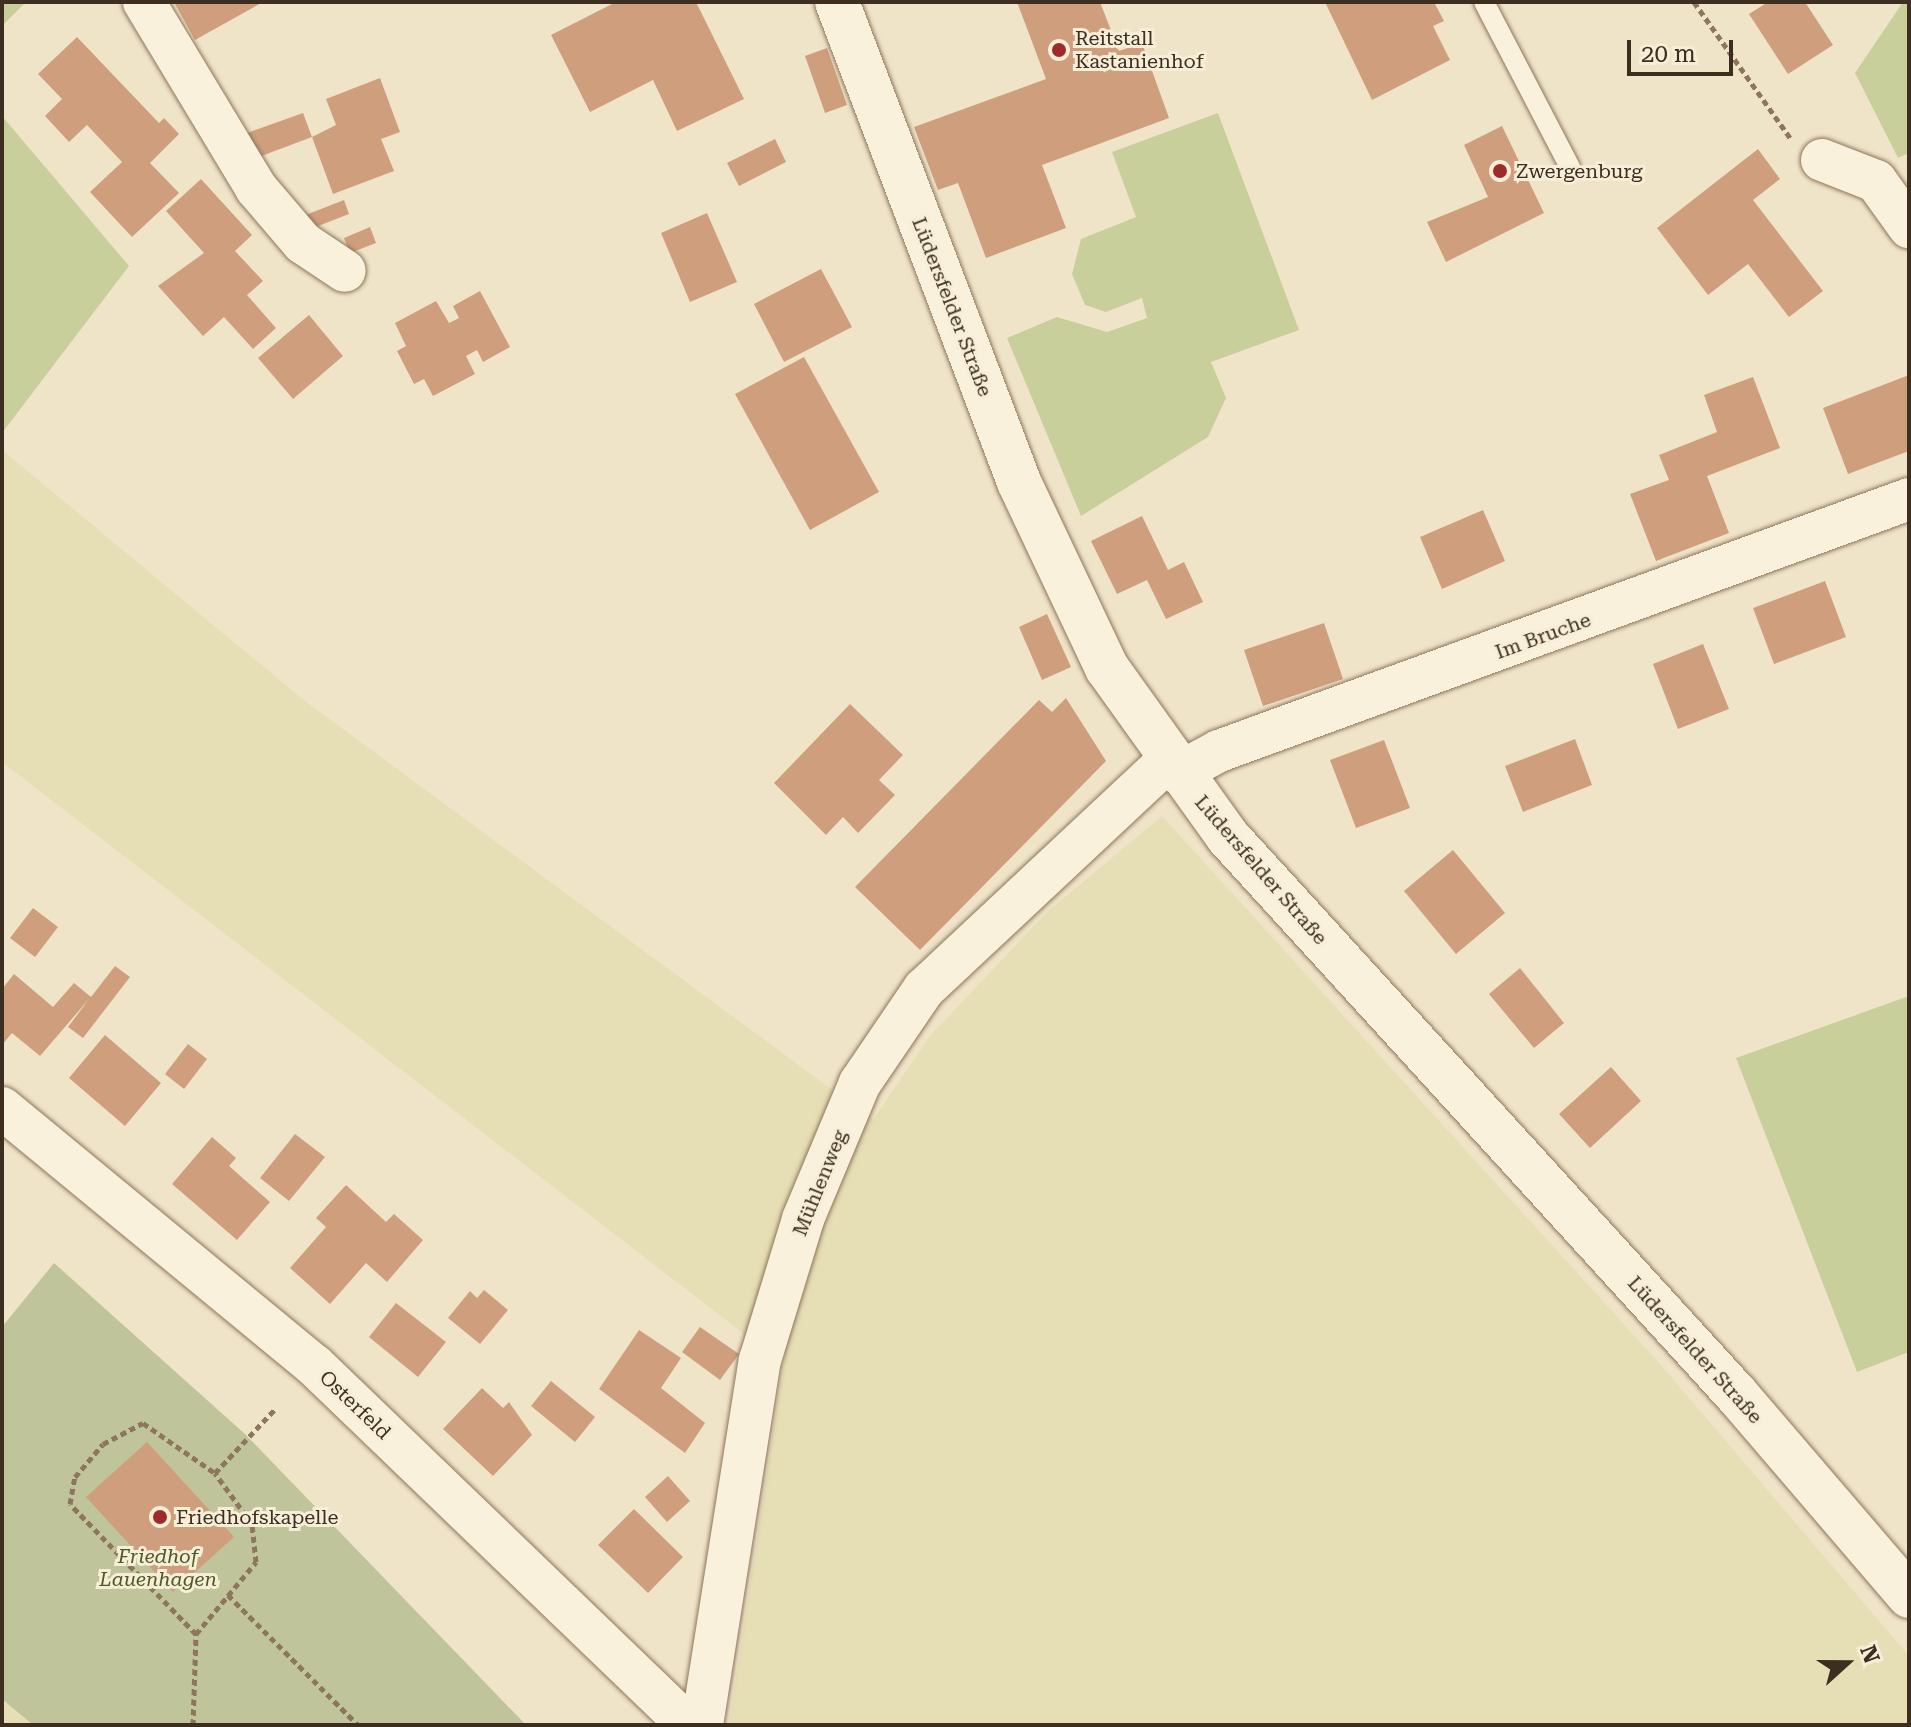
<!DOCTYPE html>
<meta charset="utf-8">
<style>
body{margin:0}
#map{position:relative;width:1911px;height:1727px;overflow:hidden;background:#f0e4c8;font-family:"Roboto Serif",serif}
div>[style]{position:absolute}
.farmland>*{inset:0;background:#e6deb5}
.green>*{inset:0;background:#c9cf9b}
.cemetery>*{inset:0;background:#bfc49a}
.building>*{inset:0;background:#cf9f7d}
.path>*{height:5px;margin-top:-2.5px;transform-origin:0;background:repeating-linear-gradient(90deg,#8d765c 0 6px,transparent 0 10px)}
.roads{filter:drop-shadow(0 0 2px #8d765c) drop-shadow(0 0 2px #8d765c)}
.service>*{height:20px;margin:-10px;padding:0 10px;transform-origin:10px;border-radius:10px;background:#faf1dc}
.minor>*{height:42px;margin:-21px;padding:0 21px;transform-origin:21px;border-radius:21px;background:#faf1dc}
.tertiary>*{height:44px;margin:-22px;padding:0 22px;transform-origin:22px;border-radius:22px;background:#faf1dc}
.dots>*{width:22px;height:22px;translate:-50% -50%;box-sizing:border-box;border:4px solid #f7eed8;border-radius:50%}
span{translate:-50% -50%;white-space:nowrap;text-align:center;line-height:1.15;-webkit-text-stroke:6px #f7eed8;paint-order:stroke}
.poi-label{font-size:20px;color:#3d2e20}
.left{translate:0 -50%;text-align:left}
.street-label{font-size:20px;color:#3d2e20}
.park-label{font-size:20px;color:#4d5a26;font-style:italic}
.frame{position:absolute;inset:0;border:4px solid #3d2e20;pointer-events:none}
.north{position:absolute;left:1807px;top:1623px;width:80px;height:80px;-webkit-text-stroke:6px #f7eed8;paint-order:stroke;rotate:69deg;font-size:22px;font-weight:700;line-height:32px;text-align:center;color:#3d2e20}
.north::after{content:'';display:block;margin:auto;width:28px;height:36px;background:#3d2e20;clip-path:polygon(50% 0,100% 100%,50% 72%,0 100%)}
.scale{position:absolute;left:1627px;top:40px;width:106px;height:36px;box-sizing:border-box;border:4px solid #3d2e20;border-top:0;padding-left:10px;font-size:24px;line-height:28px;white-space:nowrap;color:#3d2e20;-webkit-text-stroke:6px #f7eed8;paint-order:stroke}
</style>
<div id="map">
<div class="farmland">
<div style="clip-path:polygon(2px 450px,305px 701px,873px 1120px,930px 1036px,1047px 912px,1162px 816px,1661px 1365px,1909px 1656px,1909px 1725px,729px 1725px,785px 1352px,748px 1337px,2px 762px)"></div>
<div style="clip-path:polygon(2px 1699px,33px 1725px,2px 1725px)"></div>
</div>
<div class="green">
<div style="clip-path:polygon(2px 2px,26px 2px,2px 26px)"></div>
<div style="clip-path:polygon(1903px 2px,1909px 2px,1909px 153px,1898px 158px,1855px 73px)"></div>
<div style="clip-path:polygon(1218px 113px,1299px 330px,1211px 362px,1226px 398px,1208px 437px,1081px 516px,1007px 338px,1057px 317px,1107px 332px,1147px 318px,1142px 298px,1106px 312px,1085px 305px,1072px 274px,1081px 239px,1136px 217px,1112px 152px)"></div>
<div style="clip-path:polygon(2px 116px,129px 266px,2px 433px)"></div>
<div style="clip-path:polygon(1909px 996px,1909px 1352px,1857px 1372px,1736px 1058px)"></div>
</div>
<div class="cemetery">
<div style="clip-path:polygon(54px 1263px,245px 1434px,526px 1725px,33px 1725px,2px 1699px,2px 1327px)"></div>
</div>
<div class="building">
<div style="clip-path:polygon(174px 2px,263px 2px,195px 40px)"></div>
<div style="clip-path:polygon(616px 2px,696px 2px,744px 99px,677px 131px,653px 80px,590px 112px,551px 35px)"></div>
<div style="clip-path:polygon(1017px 2px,1100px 2px,1119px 51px,1142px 43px,1169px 118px,1042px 165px,1066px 228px,986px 258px,958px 183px,938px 190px,914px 127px,1046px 79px)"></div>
<div style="clip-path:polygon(1325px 2px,1434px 2px,1444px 21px,1433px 26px,1450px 60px,1372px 100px)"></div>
<div style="clip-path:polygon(1768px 2px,1805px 2px,1833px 45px,1788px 74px,1749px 14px)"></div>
<div style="clip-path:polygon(77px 37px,159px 123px,164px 118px,179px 134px,150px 163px,179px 193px,132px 237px,90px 192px,122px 162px,87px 125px,69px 142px,45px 116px,62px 99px,38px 74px)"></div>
<div style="clip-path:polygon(827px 48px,847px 105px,825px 113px,805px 56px)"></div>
<div style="clip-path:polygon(380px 78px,400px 132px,381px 139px,394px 171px,333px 194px,312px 137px,256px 158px,247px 133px,303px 113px,312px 137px,336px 125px,326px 99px)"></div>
<div style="clip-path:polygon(1502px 126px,1544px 213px,1446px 262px,1427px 222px,1488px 197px,1464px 145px)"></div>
<div style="clip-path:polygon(775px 139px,786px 162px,739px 186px,727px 163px)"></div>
<div style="clip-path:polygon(1758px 149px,1780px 179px,1753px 200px,1823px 291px,1789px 317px,1748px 264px,1708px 295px,1657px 228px)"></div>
<div style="clip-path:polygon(201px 179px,252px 235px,235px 251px,263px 281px,247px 295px,276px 328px,253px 349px,224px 317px,203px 336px,158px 286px,204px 253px,166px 211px)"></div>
<div style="clip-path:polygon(344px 200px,349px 214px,308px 230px,303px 216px)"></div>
<div style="clip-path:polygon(707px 213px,737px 282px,690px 302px,661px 233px)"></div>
<div style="clip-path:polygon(370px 227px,376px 243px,350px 253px,344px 238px)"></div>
<div style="clip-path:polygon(821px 269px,852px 327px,784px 362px,754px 304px)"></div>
<div style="clip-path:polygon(480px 291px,510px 347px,483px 362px,477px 350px,466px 356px,475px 374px,433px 396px,424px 379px,414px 384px,397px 351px,406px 346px,395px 323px,436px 301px,449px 323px,459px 318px,453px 306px)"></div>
<div style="clip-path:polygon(309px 315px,343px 356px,293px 399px,258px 358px)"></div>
<div style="clip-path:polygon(804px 357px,879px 492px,810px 530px,735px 394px)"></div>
<div style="clip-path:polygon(1909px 375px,1909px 451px,1848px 474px,1823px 408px)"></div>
<div style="clip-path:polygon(1753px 377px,1780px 448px,1707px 476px,1729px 533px,1656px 561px,1630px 494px,1669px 480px,1659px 455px,1717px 432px,1704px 395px)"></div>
<div style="clip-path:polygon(1483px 510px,1505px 561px,1442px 589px,1420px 537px)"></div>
<div style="clip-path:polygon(1142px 516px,1168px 570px,1184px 562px,1203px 602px,1166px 619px,1147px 580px,1117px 594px,1091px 541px)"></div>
<div style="clip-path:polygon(1825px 581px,1846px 637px,1774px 664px,1753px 608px)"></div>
<div style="clip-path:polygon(1047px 614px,1071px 667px,1042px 680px,1019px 627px)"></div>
<div style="clip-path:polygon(1324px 623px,1343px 679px,1263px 706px,1244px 650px)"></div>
<div style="clip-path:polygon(1703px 644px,1729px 709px,1678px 729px,1653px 664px)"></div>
<div style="clip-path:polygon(1066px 698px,1106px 761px,920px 950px,855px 887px,1039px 700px,1052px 712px)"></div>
<div style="clip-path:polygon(850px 704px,903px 755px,879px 780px,895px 795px,858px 833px,843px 817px,826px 835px,774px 783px)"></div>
<div style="clip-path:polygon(1575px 739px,1592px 785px,1523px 812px,1505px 766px)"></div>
<div style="clip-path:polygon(1384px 740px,1410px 808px,1356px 828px,1330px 760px)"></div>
<div style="clip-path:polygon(1453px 850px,1505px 913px,1456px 954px,1404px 891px)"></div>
<div style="clip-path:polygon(33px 908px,58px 927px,35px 957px,10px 938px)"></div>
<div style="clip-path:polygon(115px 966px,130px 977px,83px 1038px,68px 1027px,89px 999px,40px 1056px,12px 1033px,2px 1045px,2px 989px,14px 974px,53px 1007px,74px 983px,91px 997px)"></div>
<div style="clip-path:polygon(1520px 968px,1564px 1023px,1534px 1048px,1489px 994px)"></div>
<div style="clip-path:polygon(105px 1035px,161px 1083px,125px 1126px,69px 1078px)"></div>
<div style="clip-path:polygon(188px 1044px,207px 1059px,184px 1089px,165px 1074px)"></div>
<div style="clip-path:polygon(1611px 1067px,1641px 1101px,1590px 1148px,1559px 1114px)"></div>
<div style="clip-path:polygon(295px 1134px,325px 1157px,289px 1201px,260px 1178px)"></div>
<div style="clip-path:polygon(212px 1137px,236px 1158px,229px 1166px,270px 1202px,237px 1240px,172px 1184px)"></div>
<div style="clip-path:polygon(346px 1185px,386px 1222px,394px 1214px,423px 1240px,387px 1282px,366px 1263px,330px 1304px,290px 1268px,326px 1227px,316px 1218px)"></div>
<div style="clip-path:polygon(484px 1290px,508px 1310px,480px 1344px,448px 1318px,470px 1291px,477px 1298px)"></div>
<div style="clip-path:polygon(396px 1303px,446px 1342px,418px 1377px,369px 1337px)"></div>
<div style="clip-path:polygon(700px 1327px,739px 1354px,720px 1380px,682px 1352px)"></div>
<div style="clip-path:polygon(639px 1330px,681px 1358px,661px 1388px,705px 1423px,685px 1453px,599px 1389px)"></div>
<div style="clip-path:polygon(551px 1381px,595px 1417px,575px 1442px,531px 1406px)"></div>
<div style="clip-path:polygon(482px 1388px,503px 1408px,509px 1402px,532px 1435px,493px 1476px,443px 1429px)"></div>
<div style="clip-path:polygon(147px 1442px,234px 1537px,173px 1592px,86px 1497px)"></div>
<div style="clip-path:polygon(668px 1476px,690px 1501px,667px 1522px,645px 1497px)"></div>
<div style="clip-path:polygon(634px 1509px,683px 1557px,648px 1593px,598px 1545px)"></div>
</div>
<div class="path">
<div style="left:1694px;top:2px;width:168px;rotate:54.7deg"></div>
<div style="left:228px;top:1595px;width:184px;rotate:45deg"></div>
<div style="left:196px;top:1634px;width:181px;rotate:-134.1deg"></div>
<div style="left:70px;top:1504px;width:27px;rotate:-80deg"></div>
<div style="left:75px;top:1477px;width:43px;rotate:-49.7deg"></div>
<div style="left:103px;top:1444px;width:45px;rotate:-27.7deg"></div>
<div style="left:143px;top:1423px;width:88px;rotate:34.8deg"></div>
<div style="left:215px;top:1473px;width:88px;rotate:-46.8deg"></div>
<div style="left:193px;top:1725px;width:91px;rotate:-88.1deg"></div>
<div style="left:196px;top:1634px;width:94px;rotate:-50.2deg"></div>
<div style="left:256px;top:1562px;width:38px;rotate:-96deg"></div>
<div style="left:252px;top:1524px;width:63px;rotate:-126deg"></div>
</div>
<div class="roads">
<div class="service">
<div style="left:1484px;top:2px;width:186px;rotate:62.5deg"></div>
</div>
<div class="minor">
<div style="left:144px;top:2px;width:217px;rotate:58.9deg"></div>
<div style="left:256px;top:188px;width:72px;rotate:49.5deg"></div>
<div style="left:303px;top:243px;width:50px;rotate:33.7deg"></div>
<div style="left:1822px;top:160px;width:58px;rotate:21.3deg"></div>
<div style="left:1876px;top:181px;width:57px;rotate:54.3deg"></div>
<div style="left:1178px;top:773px;width:47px;rotate:-28.2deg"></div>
<div style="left:1219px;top:751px;width:735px;rotate:-20.06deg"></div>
<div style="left:2px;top:1108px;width:404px;rotate:39.5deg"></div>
<div style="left:314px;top:1365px;width:519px;rotate:43.91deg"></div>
<div style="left:702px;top:1725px;width:370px;rotate:-81deg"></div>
<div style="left:760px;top:1360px;width:147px;rotate:-73deg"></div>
<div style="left:803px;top:1219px;width:147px;rotate:-67.3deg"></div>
<div style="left:860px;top:1083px;width:114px;rotate:-55.8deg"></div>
<div style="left:924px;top:989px;width:335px;rotate:-43.1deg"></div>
</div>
<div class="tertiary">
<div style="left:837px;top:2px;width:513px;rotate:69.23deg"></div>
<div style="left:1019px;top:482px;width:206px;rotate:64.7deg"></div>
<div style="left:1107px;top:668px;width:208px;rotate:54.4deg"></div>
<div style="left:1228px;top:837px;width:755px;rotate:47.63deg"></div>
<div style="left:1737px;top:1395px;width:265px;rotate:49.4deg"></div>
</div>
</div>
<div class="dots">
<div style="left:1059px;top:50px;background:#9e2a2b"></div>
<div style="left:1500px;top:171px;background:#9e2a2b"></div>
<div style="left:160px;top:1517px;background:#9e2a2b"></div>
</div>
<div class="poi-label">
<span class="left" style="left:1075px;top:50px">Reitstall<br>Kastanienhof</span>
<span class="left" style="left:1516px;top:171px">Zwergenburg</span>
<span class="left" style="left:176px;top:1517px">Friedhofskapelle</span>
</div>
<div class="street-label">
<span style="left:952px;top:307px;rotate:69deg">Lüdersfelder Straße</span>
<span style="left:1543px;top:636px;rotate:-20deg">Im Bruche</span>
<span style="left:1261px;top:870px;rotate:49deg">Lüdersfelder Straße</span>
<span style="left:820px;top:1183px;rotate:-68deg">Mühlenweg</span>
<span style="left:1695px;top:1350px;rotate:48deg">Lüdersfelder Straße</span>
<span style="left:355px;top:1405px;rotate:44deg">Osterfeld</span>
</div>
<div class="park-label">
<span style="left:158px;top:1568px">Friedhof<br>Lauenhagen</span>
</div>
<div class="frame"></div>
<div class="north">N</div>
<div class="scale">20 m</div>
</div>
